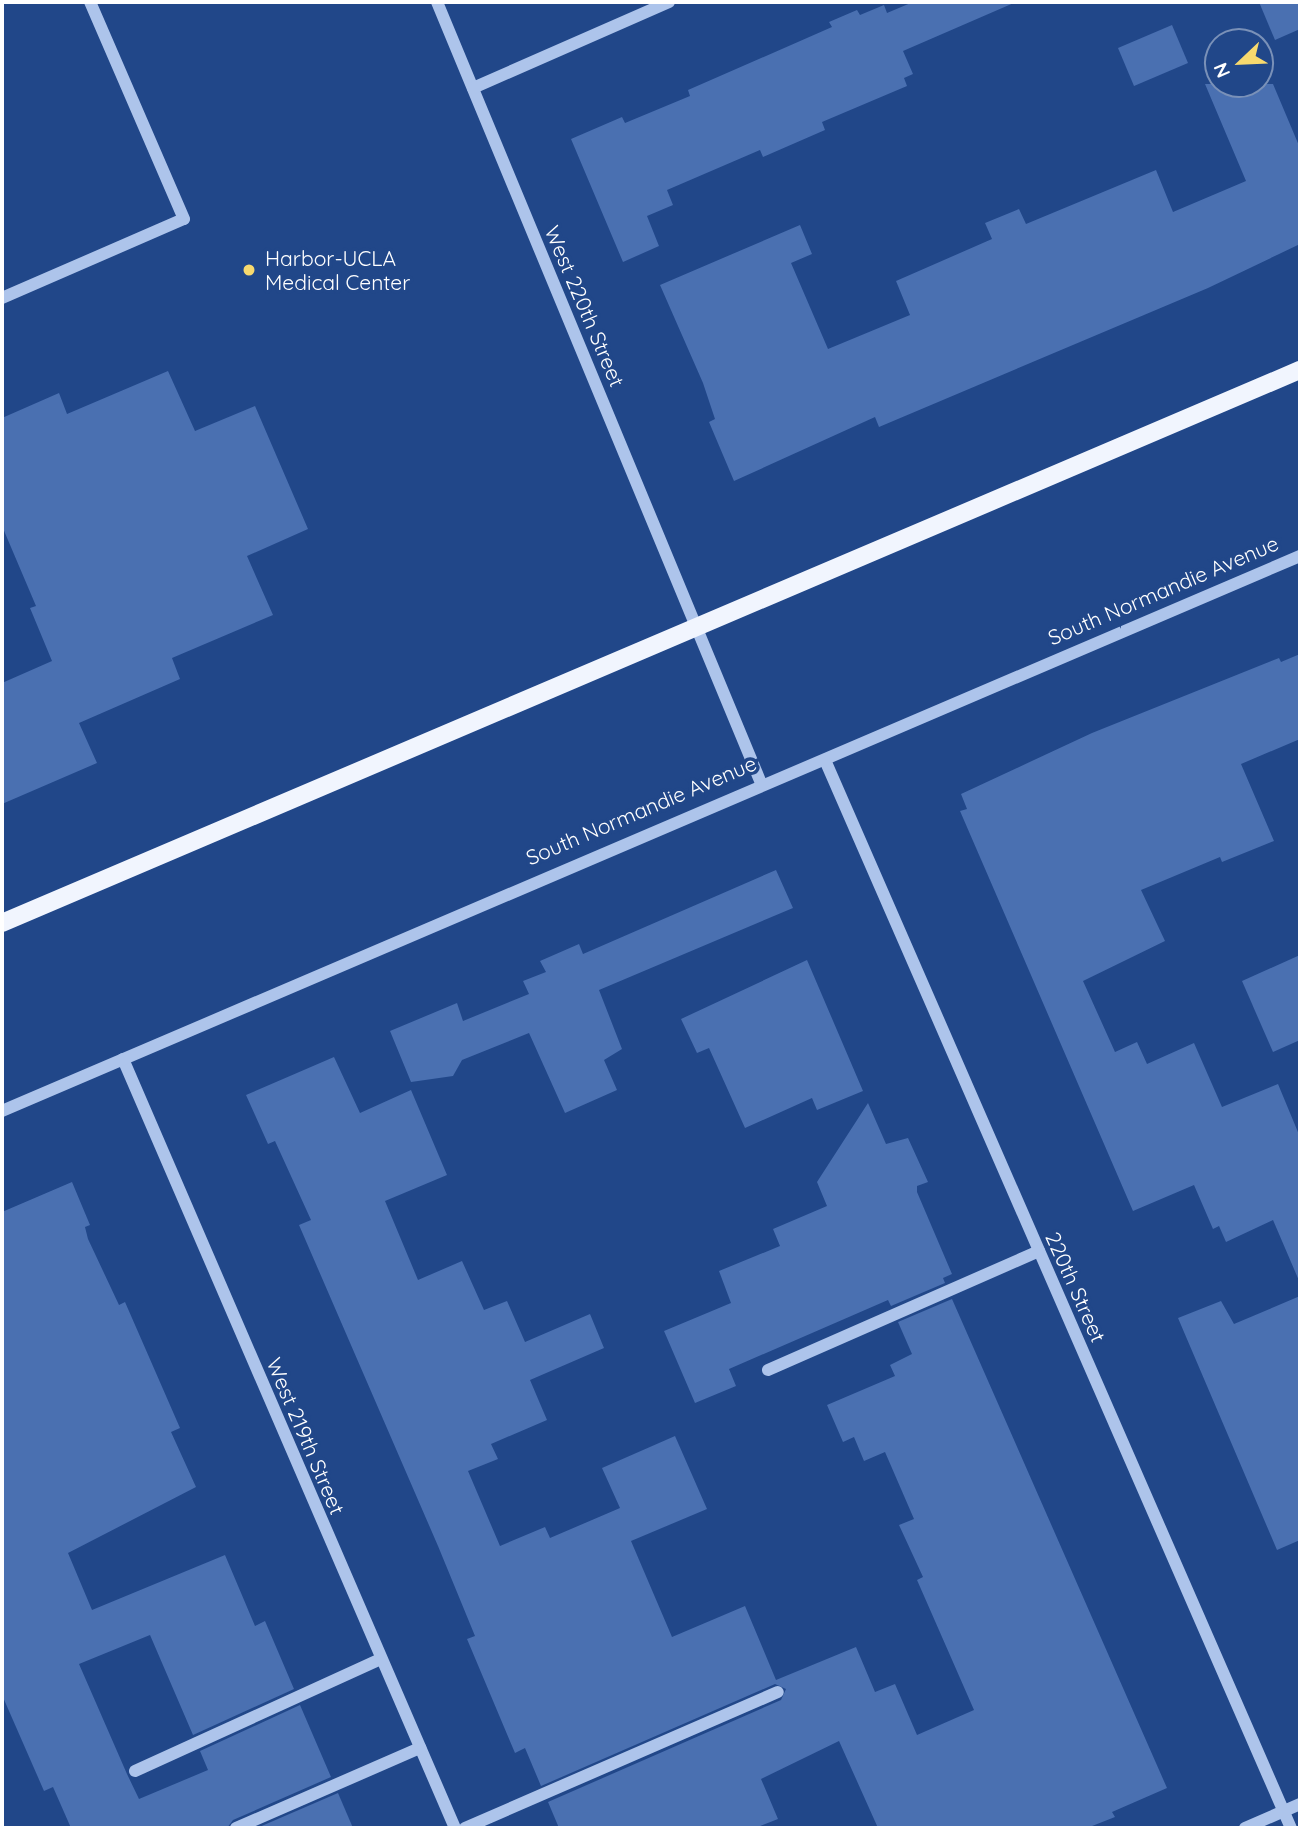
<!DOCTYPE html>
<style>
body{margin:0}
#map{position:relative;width:1302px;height:1830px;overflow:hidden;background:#214789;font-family:Quicksand,sans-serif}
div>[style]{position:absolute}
.building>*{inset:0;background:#4a70b1}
.minor>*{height:12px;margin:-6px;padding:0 6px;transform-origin:6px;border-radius:6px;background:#adc4eb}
.major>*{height:18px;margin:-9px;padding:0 9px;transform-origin:9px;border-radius:9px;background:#f1f5fe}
.dots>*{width:19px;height:19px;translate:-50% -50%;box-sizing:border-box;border:4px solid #214789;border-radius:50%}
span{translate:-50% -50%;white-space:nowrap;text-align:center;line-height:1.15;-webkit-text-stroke:7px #214789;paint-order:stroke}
.poi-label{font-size:21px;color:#fff}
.left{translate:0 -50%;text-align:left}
.street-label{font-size:21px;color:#fff}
.frame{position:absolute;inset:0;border:4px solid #fff;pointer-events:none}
.north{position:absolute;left:1204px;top:28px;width:70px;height:70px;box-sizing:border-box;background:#214789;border:2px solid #7a91b8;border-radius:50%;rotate:247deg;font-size:19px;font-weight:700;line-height:28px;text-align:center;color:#fff}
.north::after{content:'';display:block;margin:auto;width:24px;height:32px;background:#f7d96e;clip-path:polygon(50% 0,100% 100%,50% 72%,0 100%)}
</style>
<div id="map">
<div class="building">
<div style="clip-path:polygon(913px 2px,1016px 2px,903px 51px,913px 74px,904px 78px,907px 86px,822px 122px,825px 130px,763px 157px,760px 150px,667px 190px,673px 205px,647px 216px,659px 246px,623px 262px,571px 139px,622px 117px,625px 123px,690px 96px,688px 90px,832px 27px,829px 22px,857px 10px,860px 15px,884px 5px,887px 13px)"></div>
<div style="clip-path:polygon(1259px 2px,1300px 2px,1300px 29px,1275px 40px)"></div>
<div style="clip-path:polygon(1172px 25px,1188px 63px,1134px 86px,1118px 48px)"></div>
<div style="clip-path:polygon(1205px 84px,1273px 84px,1300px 148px,1300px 244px,1208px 288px,879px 427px,875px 417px,734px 481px,709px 422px,715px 419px,703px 383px,660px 285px,800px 225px,812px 254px,791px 263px,828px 349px,910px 315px,896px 281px,992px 239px,985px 223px,1019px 209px,1026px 224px,1156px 170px,1173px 212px,1246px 181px)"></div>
<div style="clip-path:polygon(168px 371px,195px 431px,255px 406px,308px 529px,247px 556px,273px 615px,172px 658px,180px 679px,79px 723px,97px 763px,2px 804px,2px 683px,52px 661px,30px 608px,36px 606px,2px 526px,2px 418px,59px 393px,67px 414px)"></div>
<div style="clip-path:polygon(1300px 654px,1300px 739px,1241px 764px,1274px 841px,1222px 862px,1220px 857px,1141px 890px,1165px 941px,1083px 981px,1115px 1052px,1137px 1042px,1147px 1064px,1194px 1043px,1222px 1107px,1278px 1084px,1300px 1137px,1300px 1283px,1273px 1220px,1226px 1242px,1219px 1226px,1213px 1229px,1194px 1185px,1133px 1211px,960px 811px,967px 809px,961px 794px,1092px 733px,1279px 658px,1281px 662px)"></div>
<div style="clip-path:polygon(776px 870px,793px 908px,599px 990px,622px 1049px,604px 1060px,617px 1090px,565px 1113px,529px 1033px,462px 1060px,453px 1076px,411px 1082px,390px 1031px,457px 1003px,463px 1021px,529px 994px,523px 981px,546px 972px,540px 961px,579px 944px,583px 954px)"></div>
<div style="clip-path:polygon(1300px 955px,1300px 1040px,1273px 1052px,1242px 981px)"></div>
<div style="clip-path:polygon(807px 960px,863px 1091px,817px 1110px,812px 1098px,745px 1128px,709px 1048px,697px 1053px,681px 1019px)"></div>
<div style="clip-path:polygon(334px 1057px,360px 1113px,411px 1090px,447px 1175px,385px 1201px,418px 1280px,462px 1261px,484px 1310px,507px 1301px,525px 1342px,590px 1314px,604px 1348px,530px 1380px,547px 1420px,491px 1444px,498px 1459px,468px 1471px,500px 1546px,545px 1527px,550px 1538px,620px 1508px,602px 1468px,675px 1436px,707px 1509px,631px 1541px,672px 1637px,745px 1606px,776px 1680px,856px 1647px,875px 1692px,895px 1684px,917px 1735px,974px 1710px,917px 1580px,923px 1577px,899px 1525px,914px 1519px,885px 1452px,864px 1461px,854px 1437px,843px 1442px,827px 1405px,895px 1376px,890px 1365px,912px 1354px,898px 1322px,952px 1299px,1167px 1788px,1112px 1812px,1115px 1817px,1087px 1828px,878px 1828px,839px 1741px,761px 1779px,778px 1819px,755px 1828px,559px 1828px,548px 1802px,781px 1700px,786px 1689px,775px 1684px,541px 1786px,525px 1748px,515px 1753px,467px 1639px,475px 1636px,438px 1546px,299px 1225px,311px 1220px,275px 1141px,268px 1144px,246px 1095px)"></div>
<div style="clip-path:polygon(868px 1103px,886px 1144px,908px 1138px,928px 1182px,917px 1186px,917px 1192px,952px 1274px,943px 1278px,945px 1283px,891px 1306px,888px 1300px,729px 1369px,736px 1386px,695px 1403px,664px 1331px,731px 1303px,719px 1271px,780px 1246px,773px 1229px,827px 1206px,817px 1182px)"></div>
<div style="clip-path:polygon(72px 1182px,90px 1225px,85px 1227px,88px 1239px,119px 1305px,125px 1302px,180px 1428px,171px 1432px,196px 1487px,68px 1553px,92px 1610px,225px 1555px,255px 1626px,265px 1621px,294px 1689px,193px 1735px,150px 1635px,79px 1664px,127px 1774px,139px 1799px,208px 1770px,200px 1751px,300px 1705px,331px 1777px,233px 1820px,227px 1828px,71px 1828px,53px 1787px,44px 1791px,2px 1695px,2px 1212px)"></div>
<div style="clip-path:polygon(1300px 1296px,1300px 1540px,1277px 1550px,1178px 1318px,1221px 1301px,1234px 1324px)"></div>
<div style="clip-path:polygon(338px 1793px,353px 1828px,257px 1828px)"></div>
</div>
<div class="minor">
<div style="left:437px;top:2px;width:846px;rotate:67.47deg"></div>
<div style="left:473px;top:88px;width:214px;rotate:-23.7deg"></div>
<div style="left:2px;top:298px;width:198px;rotate:-23.5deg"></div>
<div style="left:184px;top:219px;width:236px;rotate:-113.4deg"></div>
<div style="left:825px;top:760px;width:1165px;rotate:66.43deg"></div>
<div style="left:123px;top:1059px;width:838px;rotate:66.65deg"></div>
<div style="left:2px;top:1111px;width:1412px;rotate:-23.15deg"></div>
<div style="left:768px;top:1370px;width:296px;rotate:-23.7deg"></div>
<div style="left:135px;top:1771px;width:270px;rotate:-24.5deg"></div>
<div style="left:236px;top:1828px;width:201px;rotate:-23.5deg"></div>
<div style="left:465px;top:1828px;width:341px;rotate:-23.5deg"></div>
<div style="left:1245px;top:1828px;width:60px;rotate:-23.6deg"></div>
</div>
<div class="major">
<div style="left:2px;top:923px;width:1411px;rotate:-23.08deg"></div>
</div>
<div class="dots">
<div style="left:249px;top:270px;background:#f7d96e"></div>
</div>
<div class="poi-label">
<span class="left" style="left:265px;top:270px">Harbor-UCLA<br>Medical Center</span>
</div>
<div class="street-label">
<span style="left:585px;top:306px;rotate:67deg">West 220th Street</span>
<span style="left:1163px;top:590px;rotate:-23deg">South Normandie Avenue</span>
<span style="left:641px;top:810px;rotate:-23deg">South Normandie Avenue</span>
<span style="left:1076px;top:1287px;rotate:66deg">220th Street</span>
<span style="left:306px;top:1436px;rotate:67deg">West 219th Street</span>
</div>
<div class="frame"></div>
<div class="north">N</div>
</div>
